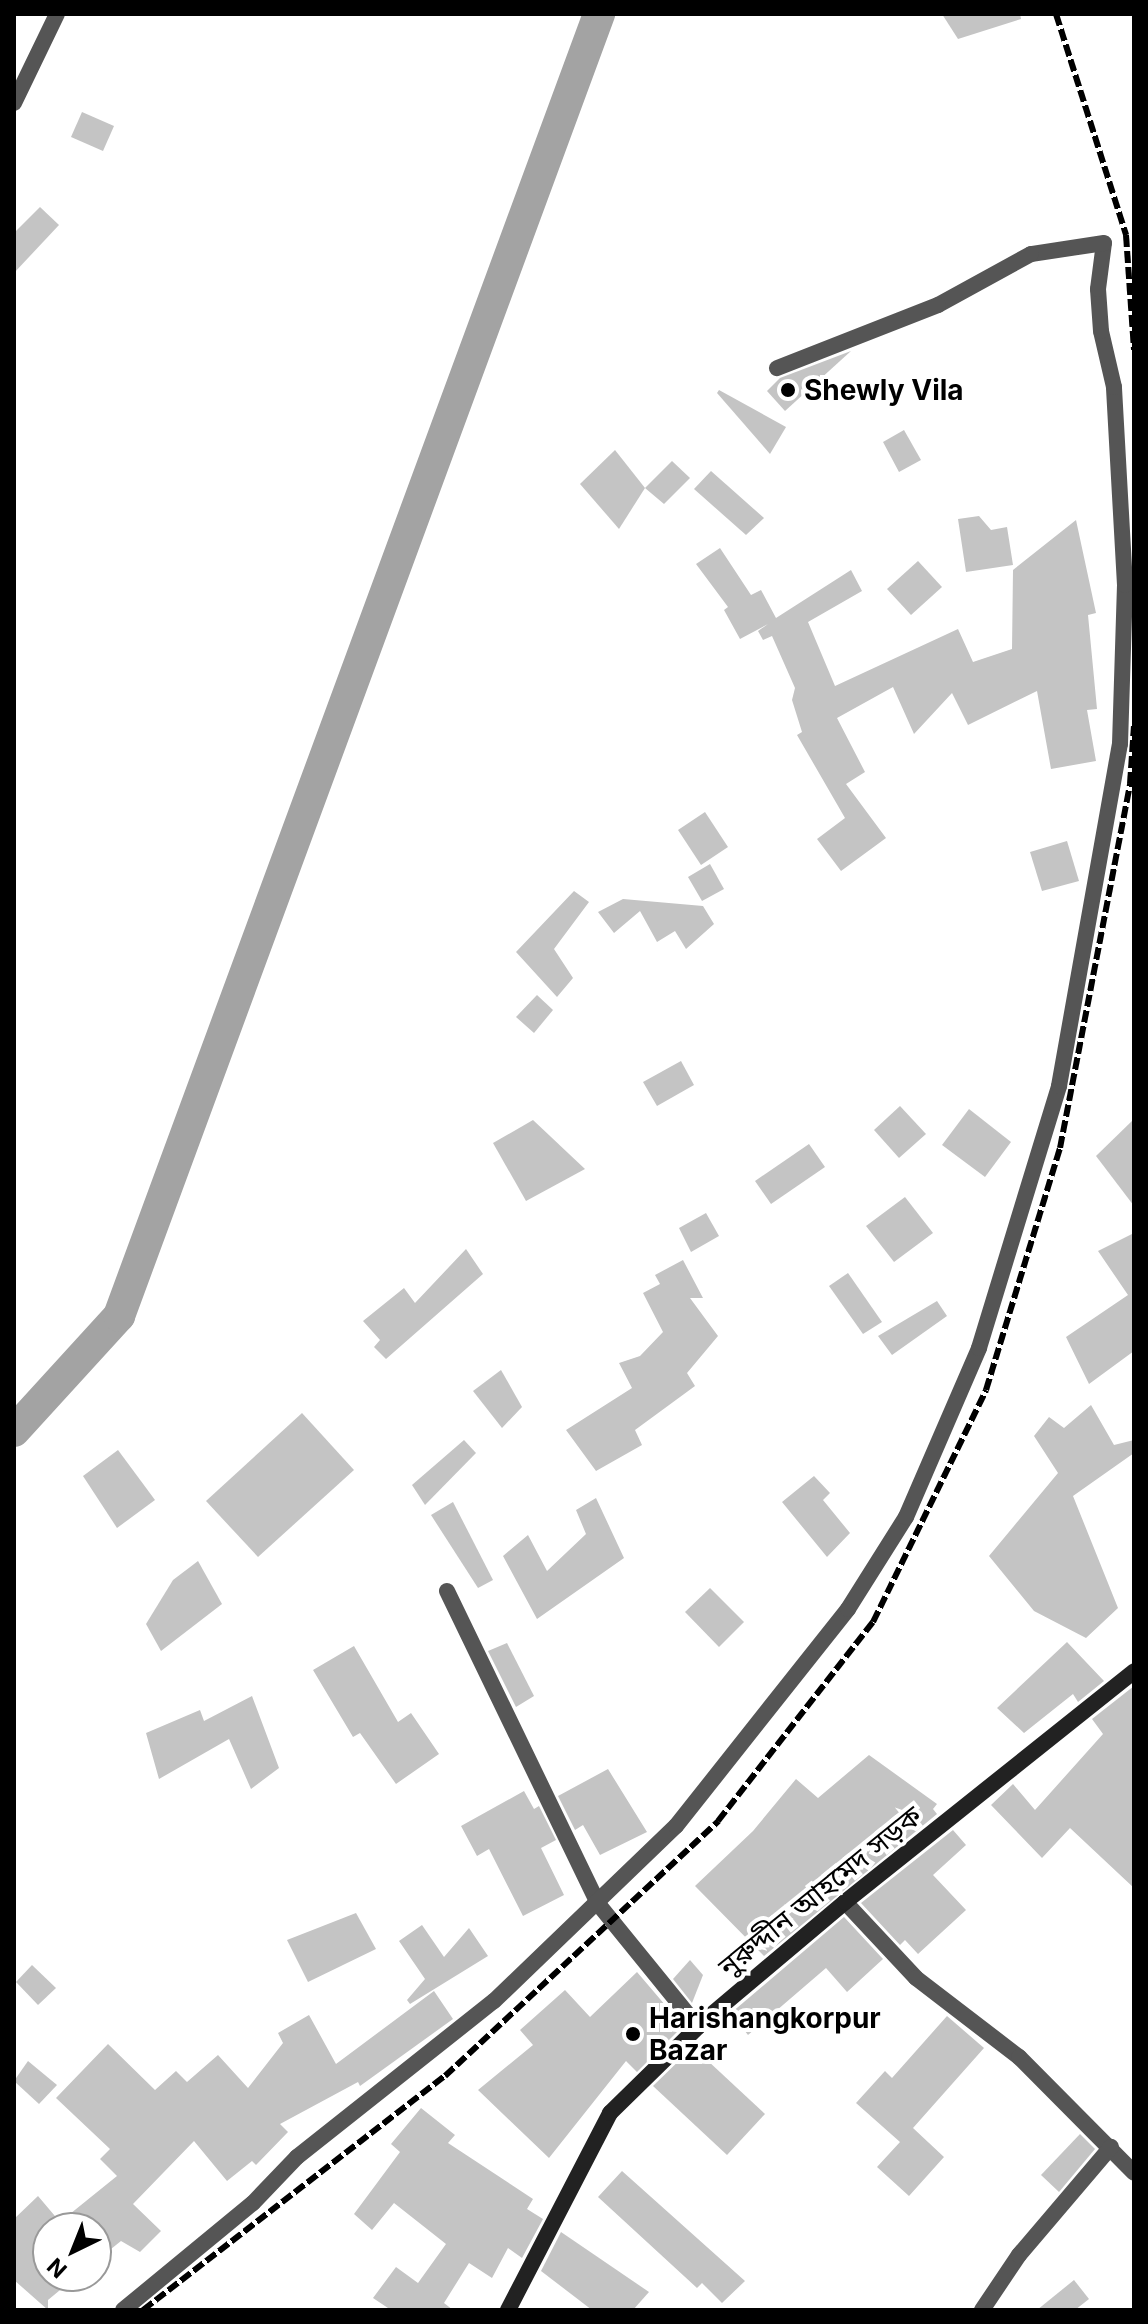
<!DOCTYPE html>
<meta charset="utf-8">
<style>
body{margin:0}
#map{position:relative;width:1148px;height:2324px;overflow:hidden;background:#fff;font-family:Inter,"Noto Sans Bengali",sans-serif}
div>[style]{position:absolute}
.canal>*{height:32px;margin:-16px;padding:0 16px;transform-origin:16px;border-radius:16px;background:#a3a3a3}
.building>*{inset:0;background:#c4c4c4}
.minor>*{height:16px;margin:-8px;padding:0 8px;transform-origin:8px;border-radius:8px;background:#555}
.secondary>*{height:16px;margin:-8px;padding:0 8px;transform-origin:8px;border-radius:8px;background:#222}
.rail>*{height:6px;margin-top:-3px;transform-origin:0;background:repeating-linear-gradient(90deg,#000 0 12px,transparent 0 16px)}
.dots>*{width:22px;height:22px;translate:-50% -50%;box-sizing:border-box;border:4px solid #fff;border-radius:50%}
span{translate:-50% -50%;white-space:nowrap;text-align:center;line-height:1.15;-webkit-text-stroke:8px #fff;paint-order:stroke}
.poi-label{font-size:28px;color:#000;font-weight:700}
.left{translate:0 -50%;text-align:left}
.street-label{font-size:28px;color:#000}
.frame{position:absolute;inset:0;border:16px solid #000;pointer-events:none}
.north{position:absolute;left:32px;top:2212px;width:80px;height:80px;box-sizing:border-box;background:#fff;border:2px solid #999;border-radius:50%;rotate:223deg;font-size:22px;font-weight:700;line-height:32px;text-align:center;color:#000}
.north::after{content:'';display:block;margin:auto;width:28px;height:36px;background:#000;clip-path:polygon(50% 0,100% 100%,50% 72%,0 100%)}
</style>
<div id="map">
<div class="canal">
<div style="left:14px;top:1431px;width:156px;rotate:-47.6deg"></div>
<div style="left:119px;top:1316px;width:1388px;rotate:-69.76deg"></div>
</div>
<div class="building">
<div style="clip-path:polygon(942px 14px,1020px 14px,1021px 19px,958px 39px)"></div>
<div style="clip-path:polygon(82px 112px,114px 126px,103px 151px,71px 137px)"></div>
<div style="clip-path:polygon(40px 207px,59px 225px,14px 273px,14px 233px)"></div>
<div style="clip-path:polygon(851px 351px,785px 411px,767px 391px,780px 378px)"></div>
<div style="clip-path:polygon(719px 390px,786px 427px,770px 454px,717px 393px)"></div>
<div style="clip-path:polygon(904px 430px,921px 460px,899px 472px,883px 442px)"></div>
<div style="clip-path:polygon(615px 450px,645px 488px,619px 529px,580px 484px)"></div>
<div style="clip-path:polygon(672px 461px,690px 478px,664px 504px,645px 488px)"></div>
<div style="clip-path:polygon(711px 471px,764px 518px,746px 535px,694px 489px)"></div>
<div style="clip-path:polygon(979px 516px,991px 530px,1007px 527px,1013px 565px,966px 572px,958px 519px)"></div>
<div style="clip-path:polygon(1076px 520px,1096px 613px,1088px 615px,1097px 709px,1087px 710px,1096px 761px,1051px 769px,1037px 691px,968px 725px,952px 693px,914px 734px,893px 687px,837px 718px,865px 772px,846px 784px,886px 838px,841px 871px,817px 839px,845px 818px,797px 735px,802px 732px,792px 700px,795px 688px,772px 636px,763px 640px,758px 631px,768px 624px,740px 639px,724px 610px,728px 607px,696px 564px,720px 548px,751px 595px,761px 590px,776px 618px,851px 570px,862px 591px,808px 622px,835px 686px,958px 629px,973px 662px,1012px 649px,1013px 570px)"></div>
<div style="clip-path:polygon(918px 561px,942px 587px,911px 615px,887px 589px)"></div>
<div style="clip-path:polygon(705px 812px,728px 847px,701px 865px,678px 830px)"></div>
<div style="clip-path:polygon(1067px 841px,1079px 881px,1042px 891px,1030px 852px)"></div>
<div style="clip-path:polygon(710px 864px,724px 889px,702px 901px,688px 877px)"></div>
<div style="clip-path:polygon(574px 891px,589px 902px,554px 949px,573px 978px,557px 997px,516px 952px)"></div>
<div style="clip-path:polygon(623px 899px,703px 906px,714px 924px,686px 949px,675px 931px,657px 942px,640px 911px,614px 933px,598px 912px)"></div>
<div style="clip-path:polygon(537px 995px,553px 1010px,534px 1033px,516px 1017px)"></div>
<div style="clip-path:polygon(681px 1061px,694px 1085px,657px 1106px,643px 1082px)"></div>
<div style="clip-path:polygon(900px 1106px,926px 1134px,899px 1158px,874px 1130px)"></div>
<div style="clip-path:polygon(969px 1109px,1011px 1142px,985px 1177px,942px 1145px)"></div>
<div style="clip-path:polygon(1134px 1119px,1134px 1206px,1096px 1156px)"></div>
<div style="clip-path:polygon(533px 1120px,585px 1169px,526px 1201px,493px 1143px)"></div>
<div style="clip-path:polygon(809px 1144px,825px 1167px,771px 1204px,755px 1181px)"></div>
<div style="clip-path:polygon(905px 1197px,933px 1233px,894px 1262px,866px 1226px)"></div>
<div style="clip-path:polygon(706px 1213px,719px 1236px,691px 1252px,679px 1228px)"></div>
<div style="clip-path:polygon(1134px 1233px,1134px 1351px,1089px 1384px,1066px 1337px,1128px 1295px,1098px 1251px)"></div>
<div style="clip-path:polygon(466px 1249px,483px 1274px,386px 1359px,374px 1347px,380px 1340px,363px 1321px,404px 1288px,415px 1303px)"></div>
<div style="clip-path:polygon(683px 1260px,703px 1298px,690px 1298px,718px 1336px,687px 1373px,695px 1386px,635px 1430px,642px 1445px,596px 1471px,566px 1430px,632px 1388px,619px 1363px,640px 1356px,663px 1332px,643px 1293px,660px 1284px,655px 1275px)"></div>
<div style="clip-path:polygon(848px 1273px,882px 1322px,863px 1334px,829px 1286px)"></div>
<div style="clip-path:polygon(937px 1301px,947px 1316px,892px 1355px,878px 1336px)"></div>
<div style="clip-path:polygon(501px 1370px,522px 1407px,502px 1428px,473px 1391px)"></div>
<div style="clip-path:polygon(1091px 1405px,1114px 1445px,1134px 1440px,1134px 1453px,1073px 1496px,1118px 1608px,1086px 1638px,1034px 1611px,989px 1556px,1058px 1473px,1034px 1436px,1049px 1417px,1064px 1428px)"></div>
<div style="clip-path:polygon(302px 1413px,354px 1470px,258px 1557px,206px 1501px)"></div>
<div style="clip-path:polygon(464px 1440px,476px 1453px,425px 1505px,412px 1485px)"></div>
<div style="clip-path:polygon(118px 1450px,155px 1500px,117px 1528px,83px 1476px)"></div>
<div style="clip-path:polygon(814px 1476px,830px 1493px,823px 1500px,850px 1533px,827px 1557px,782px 1502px)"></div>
<div style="clip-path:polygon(596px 1498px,624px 1558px,537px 1619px,503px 1556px,528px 1535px,547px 1571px,586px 1534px,576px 1510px)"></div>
<div style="clip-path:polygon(453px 1502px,493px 1580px,478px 1588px,431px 1515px)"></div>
<div style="clip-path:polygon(198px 1561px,222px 1604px,161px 1651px,146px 1624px,173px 1580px)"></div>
<div style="clip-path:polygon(710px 1588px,744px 1622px,719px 1647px,685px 1612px)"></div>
<div style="clip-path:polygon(1067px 1642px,1104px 1681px,1078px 1702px,1073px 1694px,1024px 1733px,997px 1708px)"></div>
<div style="clip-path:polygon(507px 1643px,534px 1696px,516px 1707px,488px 1651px)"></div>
<div style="clip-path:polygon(354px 1646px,398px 1722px,411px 1713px,439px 1754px,396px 1784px,360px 1733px,353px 1737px,313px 1670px)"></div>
<div style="clip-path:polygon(1134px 1686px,1134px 1888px,1070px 1828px,1042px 1858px,991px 1805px,1013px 1784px,1035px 1810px,1103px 1734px,1092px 1719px)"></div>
<div style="clip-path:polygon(252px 1696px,279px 1768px,251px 1789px,229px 1739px,159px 1779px,146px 1733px,200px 1710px,204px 1721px)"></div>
<div style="clip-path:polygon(869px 1755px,937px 1804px,933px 1809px,937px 1814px,764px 1956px,695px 1886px,753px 1831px,796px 1779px,818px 1798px)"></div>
<div style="clip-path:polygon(608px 1769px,647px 1832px,600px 1855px,583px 1825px,575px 1830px,558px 1796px)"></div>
<div style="clip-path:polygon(524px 1791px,534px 1809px,539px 1806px,556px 1840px,541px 1848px,564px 1895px,523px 1916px,489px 1849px,477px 1856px,461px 1826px)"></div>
<div style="clip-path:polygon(953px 1830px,966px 1845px,933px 1875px,966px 1910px,918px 1954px,905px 1940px,900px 1945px,861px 1903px)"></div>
<div style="clip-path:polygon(356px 1913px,376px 1949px,308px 1982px,287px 1940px)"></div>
<div style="clip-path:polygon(844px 1917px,883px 1959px,847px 1992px,826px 1968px,748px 2035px,731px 2013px)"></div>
<div style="clip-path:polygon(422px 1925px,444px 1957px,469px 1928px,488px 1956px,410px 2004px,407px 2000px,425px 1979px,399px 1941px)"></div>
<div style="clip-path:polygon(690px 1960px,703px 1975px,692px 2003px,673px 1979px)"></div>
<div style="clip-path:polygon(32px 1965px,56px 1988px,38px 2005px,16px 1982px)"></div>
<div style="clip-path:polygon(637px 1972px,683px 2026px,637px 2072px,626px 2061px,549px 2158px,478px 2090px,533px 2045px,520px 2030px,565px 1990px,590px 2017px)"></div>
<div style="clip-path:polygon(434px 1991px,453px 2019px,360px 2086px,358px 2082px,280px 2124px,288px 2132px,256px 2165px,252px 2161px,227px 2181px,194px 2141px,133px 2204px,161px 2231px,140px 2252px,121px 2241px,96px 2261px,96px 2228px,48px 2228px,48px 2276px,77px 2276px,48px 2300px,48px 2310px,14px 2280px,14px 2219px,38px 2196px,60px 2222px,117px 2176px,100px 2159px,110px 2149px,56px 2098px,108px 2044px,155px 2090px,176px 2071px,187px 2082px,218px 2055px,248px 2088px,283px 2043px,278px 2033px,309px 2015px,336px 2064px)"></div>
<div style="clip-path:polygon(947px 2016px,984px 2048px,913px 2128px,944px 2157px,909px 2196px,877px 2167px,900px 2142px,856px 2103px,885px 2071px,892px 2078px)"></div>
<div style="clip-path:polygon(693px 2047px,765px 2114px,727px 2155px,653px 2086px)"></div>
<div style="clip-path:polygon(28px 2061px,57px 2085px,39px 2104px,14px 2081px)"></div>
<div style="clip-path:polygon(421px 2108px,455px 2135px,448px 2143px,533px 2199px,527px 2209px,543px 2219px,522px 2258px,508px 2248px,492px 2278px,469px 2263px,444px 2303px,453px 2310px,391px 2310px,373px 2298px,396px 2267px,418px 2283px,446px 2244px,394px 2203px,372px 2230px,354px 2214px,400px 2152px,391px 2144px)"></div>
<div style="clip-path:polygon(1080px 2134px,1095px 2149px,1059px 2192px,1041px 2175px)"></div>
<div style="clip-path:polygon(622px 2171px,745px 2281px,722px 2303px,702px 2283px,697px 2288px,598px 2197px)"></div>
<div style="clip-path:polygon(561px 2232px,649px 2292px,633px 2310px,592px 2310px,541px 2271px)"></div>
<div style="clip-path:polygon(1074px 2280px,1089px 2299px,1075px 2310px,1037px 2310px)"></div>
</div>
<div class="minor">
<div style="left:14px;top:103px;width:99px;rotate:-64.2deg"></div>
<div style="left:447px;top:1591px;width:349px;rotate:64.2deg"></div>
<div style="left:599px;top:1905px;width:157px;rotate:50.9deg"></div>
<div style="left:845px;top:1902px;width:104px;rotate:46.9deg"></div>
<div style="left:916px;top:1978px;width:130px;rotate:37.5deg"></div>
<div style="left:1019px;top:2057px;width:163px;rotate:45.2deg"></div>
<div style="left:123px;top:2310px;width:168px;rotate:-39.5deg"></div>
<div style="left:253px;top:2203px;width:64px;rotate:-46.3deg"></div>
<div style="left:297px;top:2157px;width:251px;rotate:-38.4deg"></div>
<div style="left:494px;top:2001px;width:252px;rotate:-43.9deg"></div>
<div style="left:676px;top:1826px;width:277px;rotate:-51.6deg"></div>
<div style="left:848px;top:1609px;width:109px;rotate:-57.8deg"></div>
<div style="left:906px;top:1517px;width:184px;rotate:-66.6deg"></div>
<div style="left:979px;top:1348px;width:274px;rotate:-73deg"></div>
<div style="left:1059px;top:1086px;width:347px;rotate:-79.9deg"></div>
<div style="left:1120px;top:744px;width:159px;rotate:-88.2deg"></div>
<div style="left:1125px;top:585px;width:198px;rotate:-93.2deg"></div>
<div style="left:1114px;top:387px;width:57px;rotate:-103.1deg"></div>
<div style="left:1101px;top:331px;width:42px;rotate:-94.1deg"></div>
<div style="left:1098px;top:289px;width:46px;rotate:-82.6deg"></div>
<div style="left:1104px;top:243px;width:74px;rotate:171.4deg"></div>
<div style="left:1031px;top:254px;width:106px;rotate:151.3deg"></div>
<div style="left:938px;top:305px;width:173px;rotate:158.6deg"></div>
<div style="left:982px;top:2310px;width:66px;rotate:-56.1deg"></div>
<div style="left:1019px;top:2255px;width:142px;rotate:-49.6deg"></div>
</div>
<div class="secondary">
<div style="left:508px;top:2310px;width:222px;rotate:-62.6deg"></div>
<div style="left:610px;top:2113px;width:133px;rotate:-44.4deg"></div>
<div style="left:705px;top:2020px;width:183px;rotate:-40.1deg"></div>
<div style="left:845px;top:1902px;width:370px;rotate:-38.6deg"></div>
</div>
<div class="rail">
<div style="left:1056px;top:14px;width:232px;rotate:72.4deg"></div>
<div style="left:1126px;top:235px;width:115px;rotate:86deg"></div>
<div style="left:143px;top:2310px;width:382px;rotate:-37.8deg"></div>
<div style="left:445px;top:2076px;width:374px;rotate:-43deg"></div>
<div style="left:718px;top:1821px;width:252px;rotate:-52.1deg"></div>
<div style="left:873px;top:1622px;width:258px;rotate:-64deg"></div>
<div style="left:986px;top:1390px;width:253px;rotate:-73deg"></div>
<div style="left:1060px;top:1148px;width:371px;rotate:-79.1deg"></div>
<div style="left:1130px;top:784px;width:58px;rotate:-86.1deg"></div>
</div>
<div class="dots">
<div style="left:788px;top:390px;background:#000"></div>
<div style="left:633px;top:2034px;background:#000"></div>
</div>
<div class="poi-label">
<span class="left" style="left:804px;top:390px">Shewly Vila</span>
<span class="left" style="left:649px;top:2034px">Harishangkorpur<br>Bazar</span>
</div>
<div class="street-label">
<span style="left:820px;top:1891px;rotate:-39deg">নুরুদ্দীন আহমেদ সড়ক</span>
</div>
<div class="frame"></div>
<div class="north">N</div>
</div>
